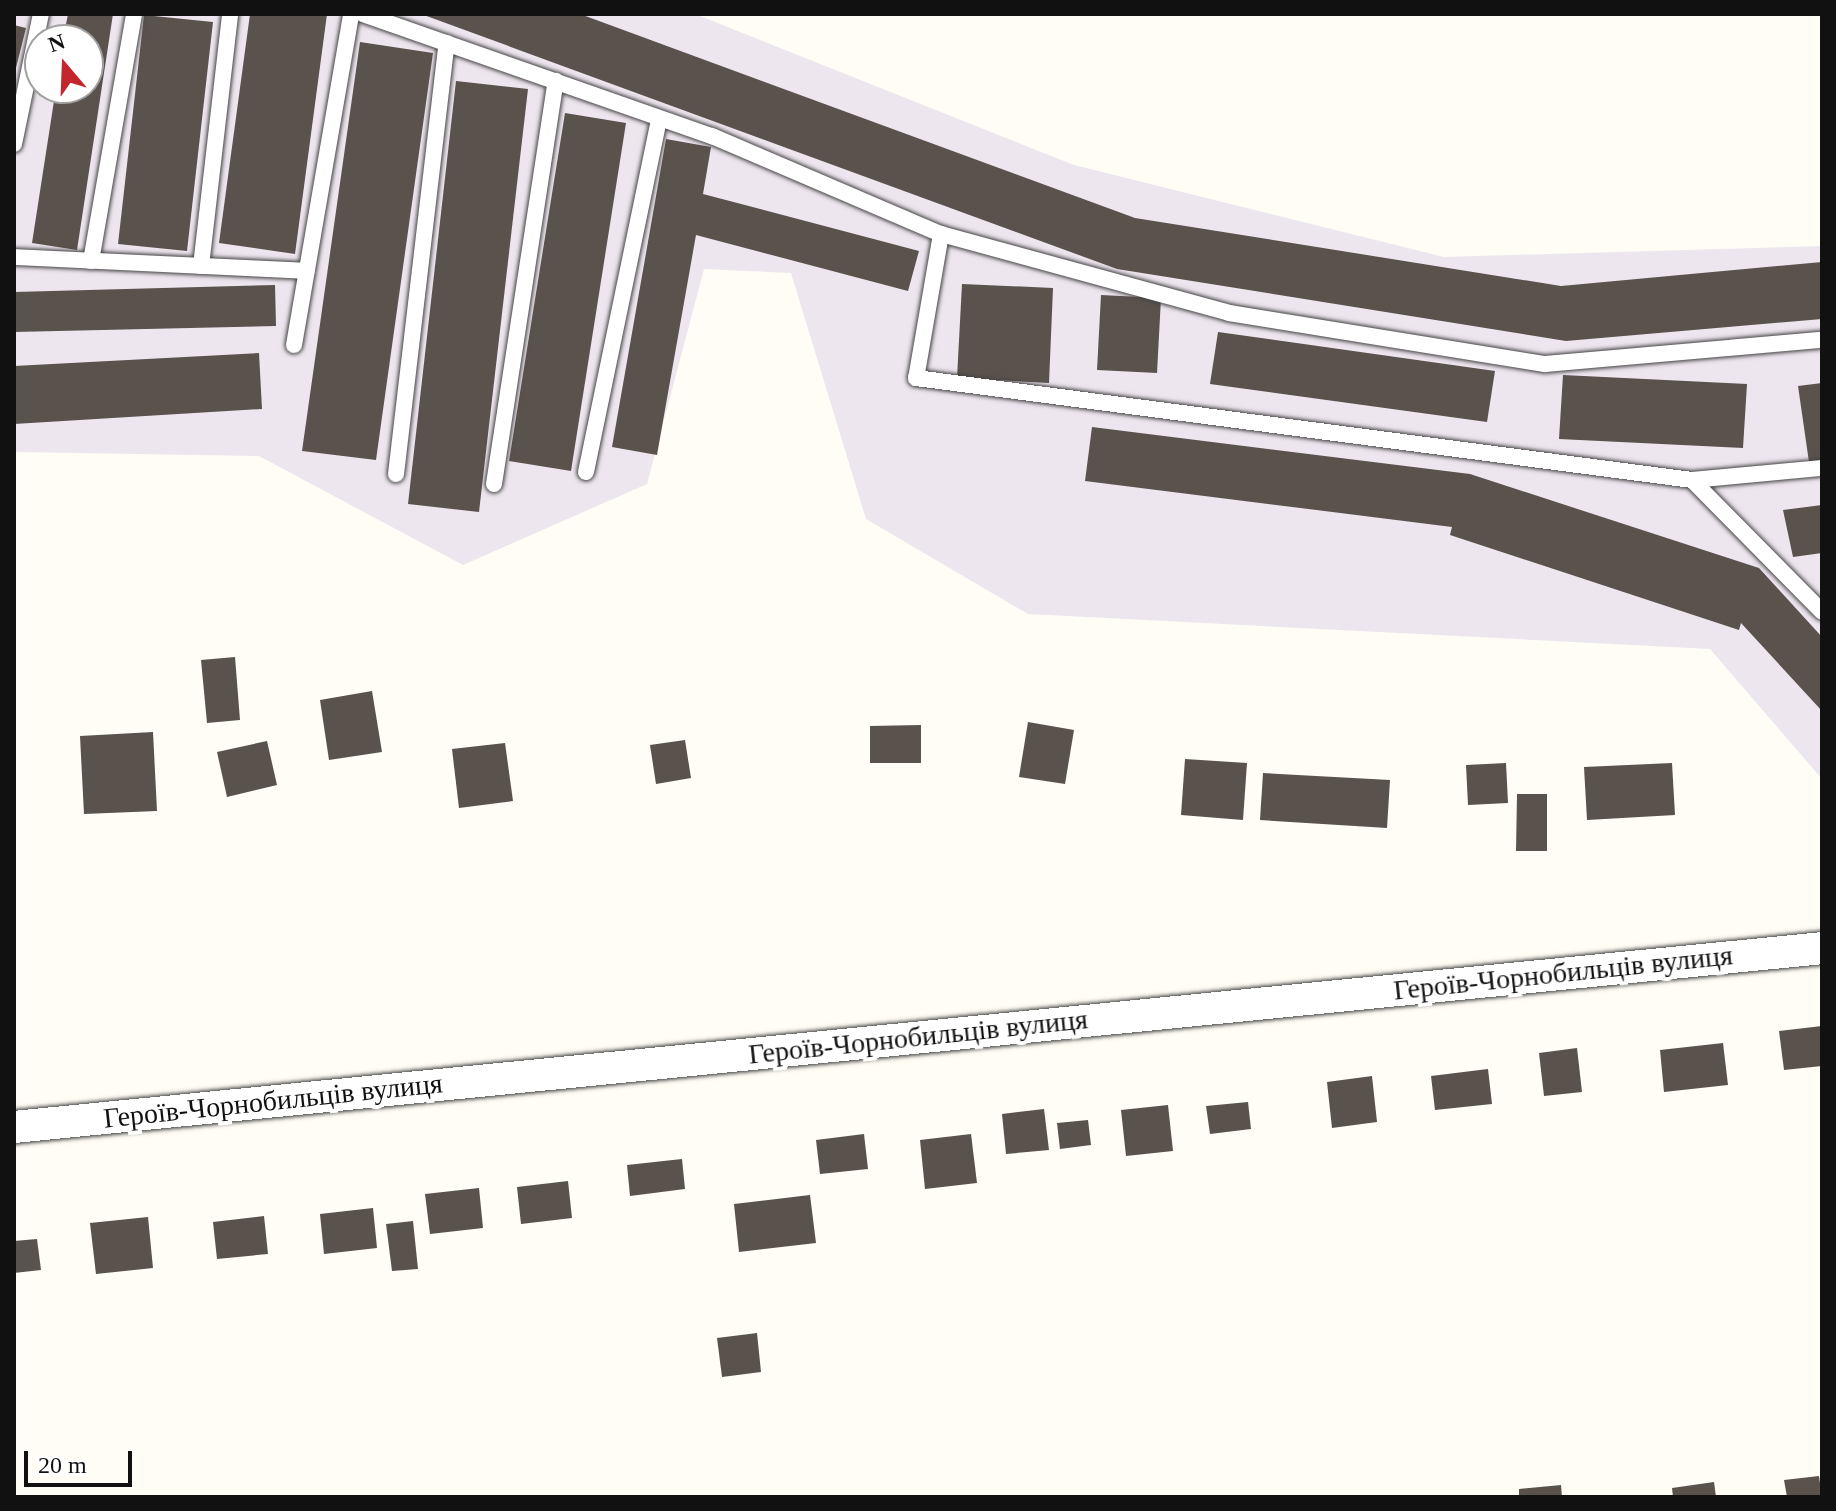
<!DOCTYPE html>
<meta charset="utf-8">
<style>
body{margin:0}
#map{position:relative;width:1836px;height:1511px;overflow:hidden;background:#fffdf5;font-family:Georgia,serif}
div>[style]{position:absolute}
.industrial>*{inset:0;background:#eee6ef}
.building>*{inset:0;background:#5a524d}
.roads{filter:drop-shadow(0 0 2px #444) drop-shadow(0 0 2px #444)}
.lane>*{height:16px;margin:-8px;padding:0 8px;transform-origin:8px;border-radius:8px;background:#fff}
.street>*{height:32px;margin:-16px;padding:0 16px;transform-origin:16px;border-radius:16px;background:#fff}
span{translate:-50% -50%;white-space:nowrap;text-align:center;line-height:1.15;-webkit-text-stroke:8px #fff;paint-order:stroke}
.street-label{font-size:28px;color:#111}
.frame{position:absolute;inset:0;border:16px solid #111;pointer-events:none}
.north{position:absolute;left:24px;top:24px;width:80px;height:80px;box-sizing:border-box;background:#fff;border:2px solid #a0a0a0;border-radius:50%;rotate:341deg;font-size:22px;font-weight:700;line-height:32px;text-align:center;color:#111}
.north::after{content:'';display:block;margin:auto;width:28px;height:36px;background:#c4262e;clip-path:polygon(50% 0,100% 100%,50% 72%,0 100%)}
.scale{position:absolute;left:24px;top:1451px;width:108px;height:36px;box-sizing:border-box;border:4px solid #111;border-top:0;padding-left:10px;font-size:24px;line-height:28px;white-space:nowrap;color:#111;-webkit-text-stroke:6px #fff;paint-order:stroke}
</style>
<div id="map">
<div class="industrial">
<div style="clip-path:polygon(evenodd,14px 14px,695px 14px,1074px 165px,1444px 257px,1822px 246px,1822px 779px,1710px 649px,1028px 614px,866px 519px,791px 273px,704px 269px,647px 484px,463px 565px,259px 456px,14px 452px,14px 14px,40px 40px,88px 40px,88px 88px,40px 88px,40px 40px)"></div>
</div>
<div class="building">
<div style="clip-path:polygon(68px 14px,113px 14px,77px 250px,32px 243px,56px 88px,88px 88px,88px 40px,63px 40px)"></div>
<div style="clip-path:polygon(250px 14px,327px 14px,295px 254px,219px 243px)"></div>
<div style="clip-path:polygon(421px 14px,580px 14px,1135px 218px,1561px 286px,1822px 262px,1822px 319px,1566px 341px,1117px 269px)"></div>
<div style="clip-path:polygon(144px 15px,213px 22px,187px 251px,118px 244px)"></div>
<div style="clip-path:polygon(14px 25px,26px 28px,15px 72px,14px 72px)"></div>
<div style="clip-path:polygon(360px 42px,433px 53px,376px 460px,302px 451px)"></div>
<div style="clip-path:polygon(456px 81px,528px 89px,479px 512px,408px 504px)"></div>
<div style="clip-path:polygon(565px 113px,626px 123px,571px 471px,509px 461px)"></div>
<div style="clip-path:polygon(666px 139px,711px 147px,703px 194px,919px 251px,908px 291px,696px 235px,657px 455px,612px 447px)"></div>
<div style="clip-path:polygon(962px 284px,1053px 288px,1049px 383px,957px 378px)"></div>
<div style="clip-path:polygon(275px 285px,276px 326px,14px 332px,14px 292px)"></div>
<div style="clip-path:polygon(1101px 295px,1161px 298px,1157px 373px,1097px 370px)"></div>
<div style="clip-path:polygon(1218px 332px,1495px 371px,1487px 422px,1210px 384px)"></div>
<div style="clip-path:polygon(259px 353px,262px 409px,14px 424px,14px 366px)"></div>
<div style="clip-path:polygon(1563px 375px,1747px 384px,1743px 448px,1559px 439px)"></div>
<div style="clip-path:polygon(1822px 383px,1822px 467px,1810px 469px,1798px 386px)"></div>
<div style="clip-path:polygon(1092px 427px,1470px 474px,1759px 568px,1822px 637px,1822px 711px,1741px 623px,1739px 630px,1450px 535px,1452px 527px,1085px 481px)"></div>
<div style="clip-path:polygon(1822px 505px,1822px 553px,1793px 557px,1783px 510px)"></div>
<div style="clip-path:polygon(235px 657px,240px 720px,207px 723px,201px 660px)"></div>
<div style="clip-path:polygon(372px 691px,382px 752px,329px 760px,320px 700px)"></div>
<div style="clip-path:polygon(1028px 722px,1074px 730px,1065px 784px,1019px 777px)"></div>
<div style="clip-path:polygon(921px 725px,921px 763px,870px 763px,870px 726px)"></div>
<div style="clip-path:polygon(153px 732px,157px 811px,84px 814px,80px 736px)"></div>
<div style="clip-path:polygon(685px 740px,691px 778px,656px 784px,650px 745px)"></div>
<div style="clip-path:polygon(267px 741px,277px 785px,227px 797px,217px 752px)"></div>
<div style="clip-path:polygon(505px 743px,513px 801px,459px 808px,452px 749px)"></div>
<div style="clip-path:polygon(1185px 759px,1247px 763px,1243px 820px,1181px 815px)"></div>
<div style="clip-path:polygon(1506px 763px,1508px 803px,1468px 805px,1466px 765px)"></div>
<div style="clip-path:polygon(1672px 763px,1675px 815px,1587px 820px,1584px 767px)"></div>
<div style="clip-path:polygon(1263px 773px,1390px 780px,1387px 828px,1260px 820px)"></div>
<div style="clip-path:polygon(1517px 794px,1547px 794px,1547px 851px,1516px 851px)"></div>
<div style="clip-path:polygon(1822px 1026px,1822px 1066px,1784px 1070px,1779px 1031px)"></div>
<div style="clip-path:polygon(1723px 1043px,1728px 1085px,1664px 1092px,1660px 1050px)"></div>
<div style="clip-path:polygon(1577px 1048px,1582px 1092px,1544px 1096px,1539px 1053px)"></div>
<div style="clip-path:polygon(1488px 1069px,1492px 1104px,1435px 1110px,1431px 1076px)"></div>
<div style="clip-path:polygon(1372px 1076px,1377px 1122px,1332px 1128px,1327px 1082px)"></div>
<div style="clip-path:polygon(1248px 1102px,1251px 1129px,1210px 1134px,1206px 1106px)"></div>
<div style="clip-path:polygon(1168px 1105px,1173px 1151px,1126px 1156px,1121px 1110px)"></div>
<div style="clip-path:polygon(1044px 1109px,1049px 1150px,1006px 1154px,1002px 1114px)"></div>
<div style="clip-path:polygon(1088px 1120px,1091px 1145px,1060px 1149px,1057px 1123px)"></div>
<div style="clip-path:polygon(864px 1134px,868px 1169px,820px 1174px,816px 1140px)"></div>
<div style="clip-path:polygon(971px 1134px,977px 1183px,925px 1189px,920px 1140px)"></div>
<div style="clip-path:polygon(682px 1159px,685px 1189px,630px 1196px,627px 1165px)"></div>
<div style="clip-path:polygon(568px 1181px,572px 1218px,521px 1224px,517px 1187px)"></div>
<div style="clip-path:polygon(479px 1188px,483px 1228px,430px 1234px,425px 1194px)"></div>
<div style="clip-path:polygon(810px 1195px,816px 1243px,739px 1252px,734px 1204px)"></div>
<div style="clip-path:polygon(373px 1208px,377px 1248px,324px 1254px,320px 1214px)"></div>
<div style="clip-path:polygon(264px 1216px,268px 1254px,217px 1259px,213px 1222px)"></div>
<div style="clip-path:polygon(148px 1217px,153px 1268px,96px 1274px,90px 1223px)"></div>
<div style="clip-path:polygon(413px 1221px,418px 1269px,392px 1271px,386px 1224px)"></div>
<div style="clip-path:polygon(37px 1239px,41px 1270px,14px 1273px,14px 1241px)"></div>
<div style="clip-path:polygon(757px 1333px,761px 1372px,722px 1377px,717px 1338px)"></div>
<div style="clip-path:polygon(1819px 1476px,1822px 1497px,1787px 1497px,1784px 1480px)"></div>
<div style="clip-path:polygon(1714px 1482px,1716px 1497px,1673px 1497px,1672px 1488px)"></div>
<div style="clip-path:polygon(1561px 1485px,1562px 1497px,1519px 1497px,1519px 1489px)"></div>
</div>
<div class="roads">
<div class="lane">
<div style="left:363px;top:14px;width:370px;rotate:19.3deg"></div>
<div style="left:712px;top:136px;width:249px;rotate:23.2deg"></div>
<div style="left:941px;top:234px;width:146px;rotate:99.8deg"></div>
<div style="left:916px;top:378px;width:783px;rotate:7.49deg"></div>
<div style="left:1692px;top:480px;width:131px;rotate:-5.3deg"></div>
<div style="left:14px;top:144px;width:133px;rotate:-78.3deg"></div>
<div style="left:941px;top:234px;width:299px;rotate:15.3deg"></div>
<div style="left:1229px;top:313px;width:320px;rotate:9.2deg"></div>
<div style="left:1545px;top:364px;width:278px;rotate:-5deg"></div>
<div style="left:14px;top:257px;width:293px;rotate:2.7deg"></div>
<div style="left:91px;top:261px;width:251px;rotate:-80.1deg"></div>
<div style="left:201px;top:266px;width:254px;rotate:-83.4deg"></div>
<div style="left:294px;top:345px;width:336px;rotate:-80.2deg"></div>
<div style="left:586px;top:472px;width:361px;rotate:-78.3deg"></div>
<div style="left:396px;top:474px;width:434px;rotate:-83.3deg"></div>
<div style="left:1692px;top:480px;width:185px;rotate:45.4deg"></div>
<div style="left:494px;top:484px;width:408px;rotate:-81.3deg"></div>
</div>
<div class="street">
<div style="left:14px;top:1127px;width:1817px;rotate:-5.65deg"></div>
</div>
</div>
<div class="street-label">
<span style="left:1563px;top:973px;rotate:-6deg">Героїв-Чорнобильців вулиця</span>
<span style="left:918px;top:1037px;rotate:-6deg">Героїв-Чорнобильців вулиця</span>
<span style="left:273px;top:1101px;rotate:-6deg">Героїв-Чорнобильців вулиця</span>
</div>
<div class="frame"></div>
<div class="north">N</div>
<div class="scale">20 m</div>
</div>
